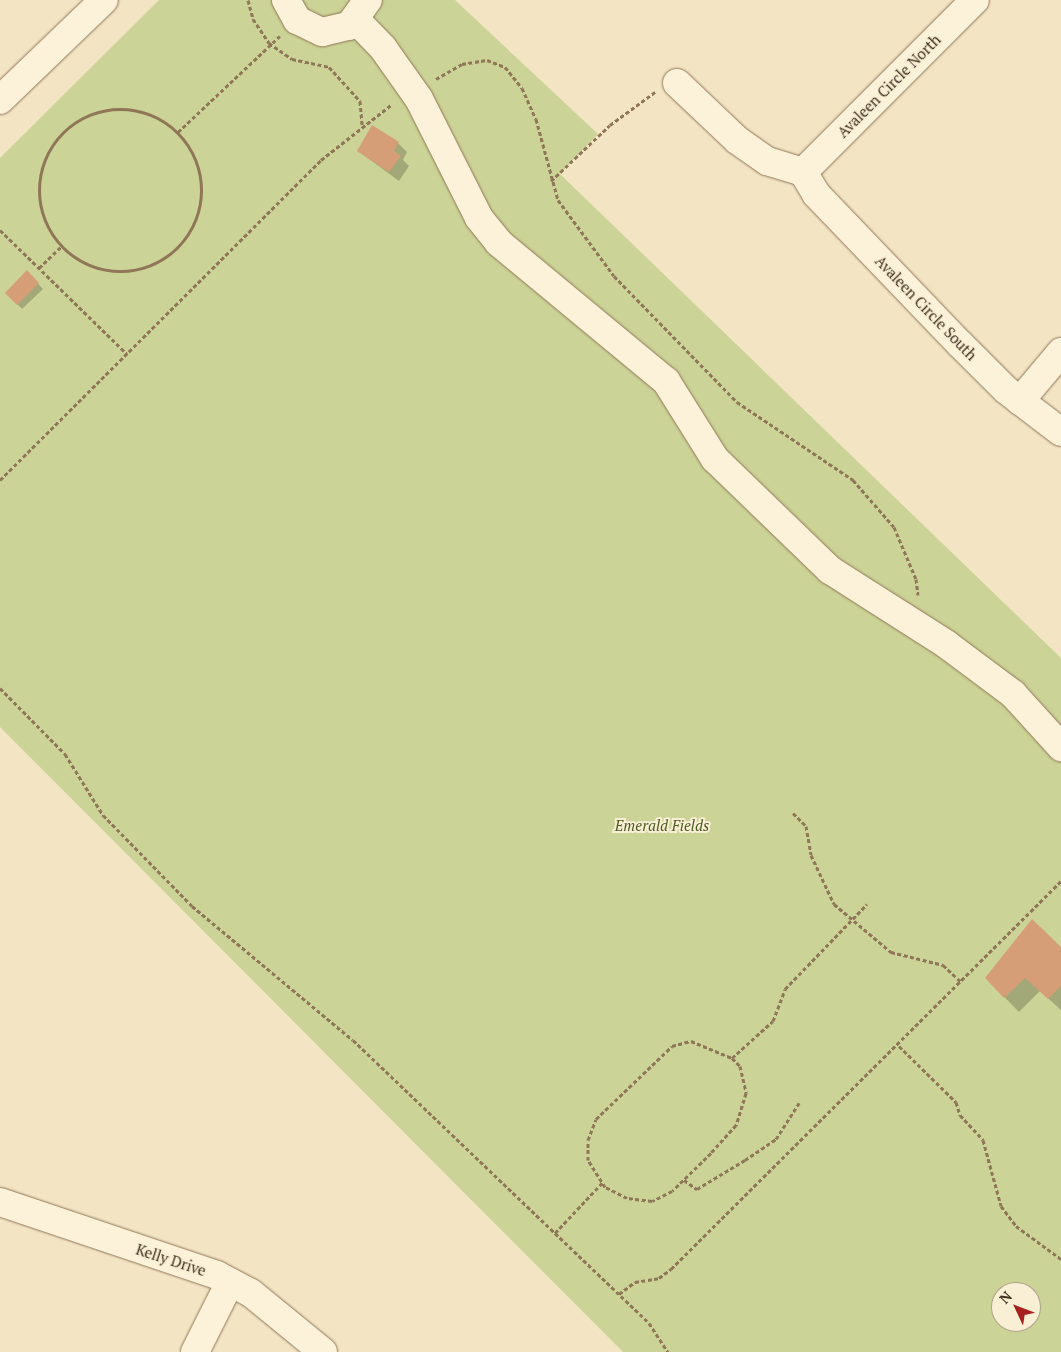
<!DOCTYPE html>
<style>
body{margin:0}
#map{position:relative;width:1061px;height:1352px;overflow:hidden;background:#f3e5c4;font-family:"PT Serif",serif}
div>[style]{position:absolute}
.green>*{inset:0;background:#cbd396}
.shadow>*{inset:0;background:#0003}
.building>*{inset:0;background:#d59e76}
.path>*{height:3px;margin-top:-1.5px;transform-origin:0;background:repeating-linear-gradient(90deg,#907658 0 4px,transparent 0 6.5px)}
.path>.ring{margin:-1.5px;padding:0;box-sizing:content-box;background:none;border:3px solid #907658;border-radius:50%}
.roads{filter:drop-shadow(0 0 1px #907658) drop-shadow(0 0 1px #907658)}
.minor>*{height:28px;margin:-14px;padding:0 14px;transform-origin:14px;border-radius:14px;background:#fcf2d9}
span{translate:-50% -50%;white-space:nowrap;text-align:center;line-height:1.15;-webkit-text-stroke:4px #f9efd5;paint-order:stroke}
.street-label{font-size:15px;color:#3f2e1d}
.park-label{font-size:15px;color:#4e5e22;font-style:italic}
.north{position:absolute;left:991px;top:1282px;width:50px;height:50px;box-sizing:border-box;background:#f9efd5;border:1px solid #afa28b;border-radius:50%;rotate:313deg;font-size:14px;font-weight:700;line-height:20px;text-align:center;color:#3f2e1d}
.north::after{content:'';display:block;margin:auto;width:18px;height:22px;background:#a72120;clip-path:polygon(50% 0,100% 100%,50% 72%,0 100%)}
</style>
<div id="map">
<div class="green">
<div style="clip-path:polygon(evenodd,159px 0,455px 0,598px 134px,560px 174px,1061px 658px,1061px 1352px,623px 1352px,0 727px,0 158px,159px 0,1001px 1292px,1031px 1292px,1031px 1322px,1001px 1322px,1001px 1292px)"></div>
</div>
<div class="shadow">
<div style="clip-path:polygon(398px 143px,407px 152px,403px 160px,409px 166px,399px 181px,358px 151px)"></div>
<div style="clip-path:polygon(27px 272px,43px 289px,22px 309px,6px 293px)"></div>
<div style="clip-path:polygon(1061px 948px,1061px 1010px,1040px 991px,1019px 1012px,986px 978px)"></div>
</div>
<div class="building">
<div style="clip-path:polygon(372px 125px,399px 142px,394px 151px,401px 156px,389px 172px,357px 151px)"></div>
<div style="clip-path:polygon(27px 270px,39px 283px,17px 305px,5px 293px)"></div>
<div style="clip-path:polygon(1032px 919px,1061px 947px,1061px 986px,1048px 999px,1025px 978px,1004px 998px,985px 978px)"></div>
</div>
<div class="path">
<div style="left:248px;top:0;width:20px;rotate:75deg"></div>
<div style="left:253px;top:19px;width:29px;rotate:56deg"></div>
<div style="left:269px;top:43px;width:28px;rotate:35deg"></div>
<div style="left:292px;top:59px;width:38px;rotate:12deg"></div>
<div style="left:329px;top:67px;width:46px;rotate:47.6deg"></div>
<div style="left:360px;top:101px;width:24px;rotate:85deg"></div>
<div style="left:436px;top:79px;width:30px;rotate:-30deg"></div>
<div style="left:462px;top:64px;width:25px;rotate:-9deg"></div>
<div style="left:487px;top:60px;width:19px;rotate:21deg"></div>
<div style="left:505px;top:67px;width:27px;rotate:51deg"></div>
<div style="left:522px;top:88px;width:34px;rotate:66deg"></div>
<div style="left:536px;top:119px;width:84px;rotate:74.8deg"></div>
<div style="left:558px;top:200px;width:94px;rotate:53.6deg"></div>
<div style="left:614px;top:276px;width:176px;rotate:45.7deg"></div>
<div style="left:737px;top:402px;width:140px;rotate:33.9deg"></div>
<div style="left:853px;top:480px;width:62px;rotate:48.9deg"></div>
<div style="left:894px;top:527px;width:56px;rotate:67.1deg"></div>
<div style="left:916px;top:579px;width:16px;rotate:83deg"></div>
<div class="ring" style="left:39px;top:109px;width:159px;height:159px"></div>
<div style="left:178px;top:132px;width:140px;rotate:-43.3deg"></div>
<div style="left:551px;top:181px;width:81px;rotate:-43.5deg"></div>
<div style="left:610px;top:125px;width:56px;rotate:-36.3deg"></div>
<div style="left:0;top:230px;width:177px;rotate:44.3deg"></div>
<div style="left:39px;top:268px;width:30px;rotate:-44deg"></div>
<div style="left:0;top:480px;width:453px;rotate:-44.9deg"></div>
<div style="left:321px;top:160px;width:89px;rotate:-38.2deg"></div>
<div style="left:0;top:688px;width:93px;rotate:45.4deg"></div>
<div style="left:65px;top:754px;width:72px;rotate:58.1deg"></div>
<div style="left:103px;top:815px;width:127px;rotate:45.6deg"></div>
<div style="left:192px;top:906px;width:209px;rotate:39.8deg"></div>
<div style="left:353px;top:1040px;width:410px;rotate:43.7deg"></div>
<div style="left:649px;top:1323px;width:35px;rotate:57deg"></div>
<div style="left:793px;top:813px;width:18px;rotate:45deg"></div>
<div style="left:806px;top:826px;width:29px;rotate:80deg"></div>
<div style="left:811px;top:855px;width:54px;rotate:64.9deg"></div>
<div style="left:834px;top:904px;width:75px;rotate:40.1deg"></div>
<div style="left:891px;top:952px;width:54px;rotate:14deg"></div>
<div style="left:943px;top:965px;width:26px;rotate:43deg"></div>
<div style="left:899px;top:1046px;width:80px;rotate:44.5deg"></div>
<div style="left:956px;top:1102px;width:14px;rotate:73deg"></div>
<div style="left:960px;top:1115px;width:34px;rotate:47deg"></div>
<div style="left:983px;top:1140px;width:68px;rotate:74.7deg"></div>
<div style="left:1001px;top:1206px;width:25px;rotate:53deg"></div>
<div style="left:1016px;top:1226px;width:56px;rotate:36.3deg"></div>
<div style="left:732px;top:1058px;width:11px;rotate:45deg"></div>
<div style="left:740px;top:1066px;width:28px;rotate:77deg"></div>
<div style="left:746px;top:1093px;width:34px;rotate:107deg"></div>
<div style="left:736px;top:1125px;width:38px;rotate:132deg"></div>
<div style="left:711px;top:1153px;width:54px;rotate:135.7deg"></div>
<div style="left:672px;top:1191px;width:22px;rotate:153deg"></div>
<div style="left:652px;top:1201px;width:25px;rotate:-173deg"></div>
<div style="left:627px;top:1198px;width:25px;rotate:-153deg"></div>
<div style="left:605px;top:1187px;width:32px;rotate:-122deg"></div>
<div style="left:588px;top:1160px;width:20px;rotate:-90deg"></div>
<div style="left:588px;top:1140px;width:22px;rotate:-69deg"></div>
<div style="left:596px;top:1119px;width:105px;rotate:-43.8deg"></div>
<div style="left:672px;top:1046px;width:20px;rotate:-15deg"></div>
<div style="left:691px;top:1041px;width:44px;rotate:22.5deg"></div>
<div style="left:732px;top:1058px;width:55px;rotate:-42.1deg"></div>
<div style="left:773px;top:1021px;width:34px;rotate:-69deg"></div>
<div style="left:785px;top:989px;width:118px;rotate:-46deg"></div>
<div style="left:684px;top:1180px;width:16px;rotate:35deg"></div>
<div style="left:697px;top:1189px;width:56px;rotate:-31.1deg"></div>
<div style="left:745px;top:1160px;width:37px;rotate:-34deg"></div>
<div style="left:776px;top:1139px;width:43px;rotate:-57.4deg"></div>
<div style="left:555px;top:1233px;width:69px;rotate:-46.8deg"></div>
<div style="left:619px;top:1294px;width:20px;rotate:-37deg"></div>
<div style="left:635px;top:1282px;width:24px;rotate:-9deg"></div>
<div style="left:659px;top:1278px;width:15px;rotate:-37deg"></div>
<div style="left:671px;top:1269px;width:550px;rotate:-44.85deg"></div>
</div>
<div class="roads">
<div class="minor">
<div style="left:286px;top:0;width:23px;rotate:61deg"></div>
<div style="left:297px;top:20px;width:28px;rotate:26deg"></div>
<div style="left:322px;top:32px;width:28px;rotate:-13deg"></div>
<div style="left:349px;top:26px;width:32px;rotate:-54deg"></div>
<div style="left:356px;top:20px;width:39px;rotate:46deg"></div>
<div style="left:383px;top:48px;width:62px;rotate:54.8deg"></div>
<div style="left:419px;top:99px;width:133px;rotate:63.2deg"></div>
<div style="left:479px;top:218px;width:32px;rotate:51deg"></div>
<div style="left:499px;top:243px;width:217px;rotate:39.6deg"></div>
<div style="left:666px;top:381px;width:92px;rotate:57.9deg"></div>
<div style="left:715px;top:459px;width:160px;rotate:44deg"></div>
<div style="left:830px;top:570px;width:138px;rotate:32.5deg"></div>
<div style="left:946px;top:644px;width:84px;rotate:36.7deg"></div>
<div style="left:1013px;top:694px;width:72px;rotate:47.8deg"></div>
<div style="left:677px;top:83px;width:83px;rotate:43.5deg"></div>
<div style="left:737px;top:140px;width:37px;rotate:35deg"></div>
<div style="left:767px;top:161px;width:38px;rotate:17deg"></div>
<div style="left:0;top:100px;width:144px;rotate:-43.9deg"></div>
<div style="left:803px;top:172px;width:26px;rotate:59deg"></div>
<div style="left:816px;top:194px;width:208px;rotate:46.2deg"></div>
<div style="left:960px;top:344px;width:65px;rotate:45deg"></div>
<div style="left:1006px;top:390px;width:69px;rotate:37.4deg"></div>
<div style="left:803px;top:172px;width:243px;rotate:-45deg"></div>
<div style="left:1020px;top:401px;width:64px;rotate:-50.1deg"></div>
<div style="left:0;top:1202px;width:229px;rotate:18.6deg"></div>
<div style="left:217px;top:1275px;width:38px;rotate:28deg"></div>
<div style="left:251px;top:1293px;width:93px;rotate:39.3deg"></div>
<div style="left:195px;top:1352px;width:78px;rotate:-63.4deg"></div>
</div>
</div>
<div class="street-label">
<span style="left:889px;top:86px;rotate:-45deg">Avaleen Circle North</span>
<span style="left:926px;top:308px;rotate:46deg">Avaleen Circle South</span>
<span style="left:171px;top:1260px;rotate:18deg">Kelly Drive</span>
</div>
<div class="park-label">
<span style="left:662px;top:826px">Emerald Fields</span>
</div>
<div class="north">N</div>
</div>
